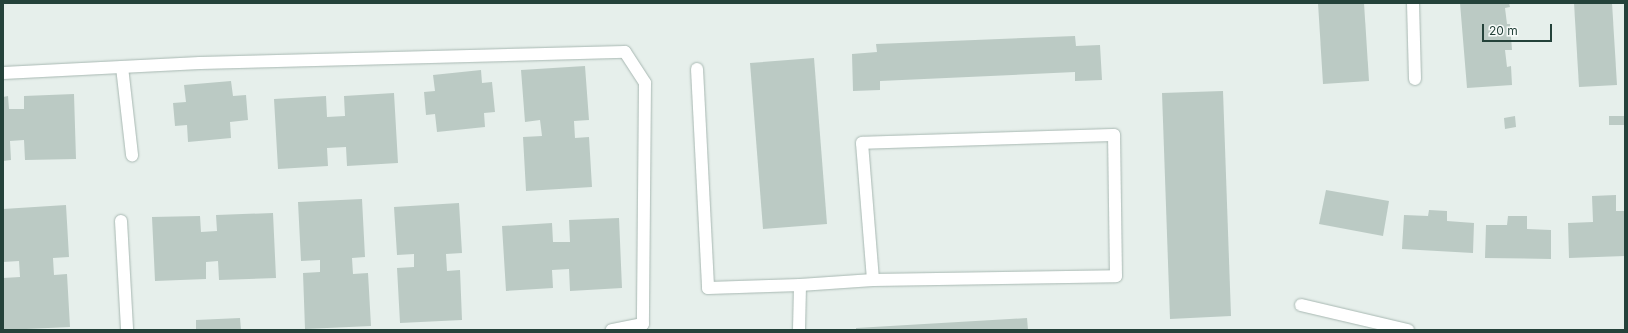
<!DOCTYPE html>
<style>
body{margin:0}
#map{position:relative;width:1628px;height:333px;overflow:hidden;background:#e6efeb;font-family:Inter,sans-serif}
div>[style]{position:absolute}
.building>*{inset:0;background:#bbcac4}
.roads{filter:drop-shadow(0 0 1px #a8b8b2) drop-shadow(0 0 1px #a8b8b2)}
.street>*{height:12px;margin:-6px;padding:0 6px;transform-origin:6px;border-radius:6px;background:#fff}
span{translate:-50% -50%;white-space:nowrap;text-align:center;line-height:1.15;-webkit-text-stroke:4px #f7fbf9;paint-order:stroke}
.frame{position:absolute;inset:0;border:4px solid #24423a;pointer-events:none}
.scale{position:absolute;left:1482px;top:24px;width:70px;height:18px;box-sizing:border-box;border:2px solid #24423a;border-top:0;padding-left:5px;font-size:12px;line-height:14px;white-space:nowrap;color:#24423a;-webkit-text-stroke:3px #f7fbf9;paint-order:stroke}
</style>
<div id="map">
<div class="building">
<div style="clip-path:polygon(1318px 3px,1364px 3px,1369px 81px,1323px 84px)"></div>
<div style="clip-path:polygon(1460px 3px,1509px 3px,1510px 7px,1505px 8px,1507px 24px,1510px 24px,1512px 50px,1505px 50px,1507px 67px,1511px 66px,1512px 85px,1467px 88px)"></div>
<div style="clip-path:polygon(1574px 3px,1612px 3px,1617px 85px,1579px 87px)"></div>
<div style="clip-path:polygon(1075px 36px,1076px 46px,1100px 45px,1102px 80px,1075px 81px,1075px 72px,880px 81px,880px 90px,853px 91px,852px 54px,877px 52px,876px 44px)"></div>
<div style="clip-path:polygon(814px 58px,827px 224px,763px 229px,750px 63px)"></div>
<div style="clip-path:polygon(585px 66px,589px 120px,574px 121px,575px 138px,589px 137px,592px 187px,526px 191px,523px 137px,542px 136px,540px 120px,525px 122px,521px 70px)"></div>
<div style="clip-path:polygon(481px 70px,482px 83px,492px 82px,495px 112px,484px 113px,485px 127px,437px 132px,435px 114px,426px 115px,424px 92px,435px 91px,433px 75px)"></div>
<div style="clip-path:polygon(231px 81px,233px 96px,246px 95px,248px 120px,230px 122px,231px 138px,188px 142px,187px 125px,175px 126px,173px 103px,186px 102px,184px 85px)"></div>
<div style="clip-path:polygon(1223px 91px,1231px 316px,1170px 319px,1162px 93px)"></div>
<div style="clip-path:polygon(394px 93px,398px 163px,347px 166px,346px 147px,327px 148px,328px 166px,278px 169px,274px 99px,326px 96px,327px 117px,345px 116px,344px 96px)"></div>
<div style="clip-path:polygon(74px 94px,76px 159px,25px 160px,24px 140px,10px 141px,11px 160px,3px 161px,3px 97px,8px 96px,9px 109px,24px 109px,24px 96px)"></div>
<div style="clip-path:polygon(1515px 116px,1516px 127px,1505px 129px,1504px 118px)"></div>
<div style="clip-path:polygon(1609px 116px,1625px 116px,1625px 125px,1609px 125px)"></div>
<div style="clip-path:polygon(1326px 190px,1389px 201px,1383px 236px,1319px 224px)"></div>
<div style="clip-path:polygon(1616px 195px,1616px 211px,1625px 211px,1625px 256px,1569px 258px,1568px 223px,1593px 222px,1592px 196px)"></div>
<div style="clip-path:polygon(362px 199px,365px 257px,352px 258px,353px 274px,368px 273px,371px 326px,305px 329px,303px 273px,320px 272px,320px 260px,301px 261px,298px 202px)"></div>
<div style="clip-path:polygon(459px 203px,462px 253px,446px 254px,447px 271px,460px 270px,462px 320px,400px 323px,397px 268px,414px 267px,414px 254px,397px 255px,394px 207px)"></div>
<div style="clip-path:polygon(66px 205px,69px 257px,53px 258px,54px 275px,67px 274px,70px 327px,4px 330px,3px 278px,20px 277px,19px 261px,3px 262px,3px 209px)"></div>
<div style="clip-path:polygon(1429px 210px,1447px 211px,1447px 221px,1474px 223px,1473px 253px,1402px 249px,1404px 215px,1428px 216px)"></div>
<div style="clip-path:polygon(273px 213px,276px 278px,219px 280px,218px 261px,206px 262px,206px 279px,155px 281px,152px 217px,200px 216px,201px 232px,217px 231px,216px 215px)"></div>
<div style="clip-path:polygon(1508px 216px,1527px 216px,1527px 229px,1551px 230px,1551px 259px,1485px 258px,1486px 225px,1507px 225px)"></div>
<div style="clip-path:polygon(619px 218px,622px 288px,570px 291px,569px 269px,552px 270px,553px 288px,506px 291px,502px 226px,552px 223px,553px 242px,570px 242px,569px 220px)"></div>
<div style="clip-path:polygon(240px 318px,241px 330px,196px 330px,196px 320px)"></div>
<div style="clip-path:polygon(1027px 318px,1028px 330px,856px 330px,856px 328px)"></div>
</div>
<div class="roads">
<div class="street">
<div style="left:1413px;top:3px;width:76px;rotate:88.5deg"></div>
<div style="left:122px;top:67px;width:89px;rotate:83.5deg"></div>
<div style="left:697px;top:69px;width:219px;rotate:87.1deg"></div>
<div style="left:708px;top:288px;width:92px;rotate:-1.9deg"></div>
<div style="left:800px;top:285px;width:73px;rotate:-3.9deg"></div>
<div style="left:873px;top:280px;width:243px;rotate:-0.9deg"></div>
<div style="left:1116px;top:276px;width:141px;rotate:-90.8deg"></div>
<div style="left:1114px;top:135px;width:252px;rotate:178.2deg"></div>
<div style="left:862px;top:143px;width:137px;rotate:85.4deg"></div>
<div style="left:3px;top:73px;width:197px;rotate:-2.9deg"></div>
<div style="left:200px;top:63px;width:425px;rotate:-1.5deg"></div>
<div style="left:625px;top:52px;width:37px;rotate:57deg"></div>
<div style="left:645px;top:83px;width:241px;rotate:90.5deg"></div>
<div style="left:643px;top:324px;width:32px;rotate:169deg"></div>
<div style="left:121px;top:221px;width:109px;rotate:86.8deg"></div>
<div style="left:1301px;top:305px;width:110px;rotate:13.2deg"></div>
<div style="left:799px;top:330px;width:45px;rotate:-88.7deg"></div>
</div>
</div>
<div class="frame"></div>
<div class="scale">20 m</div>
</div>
